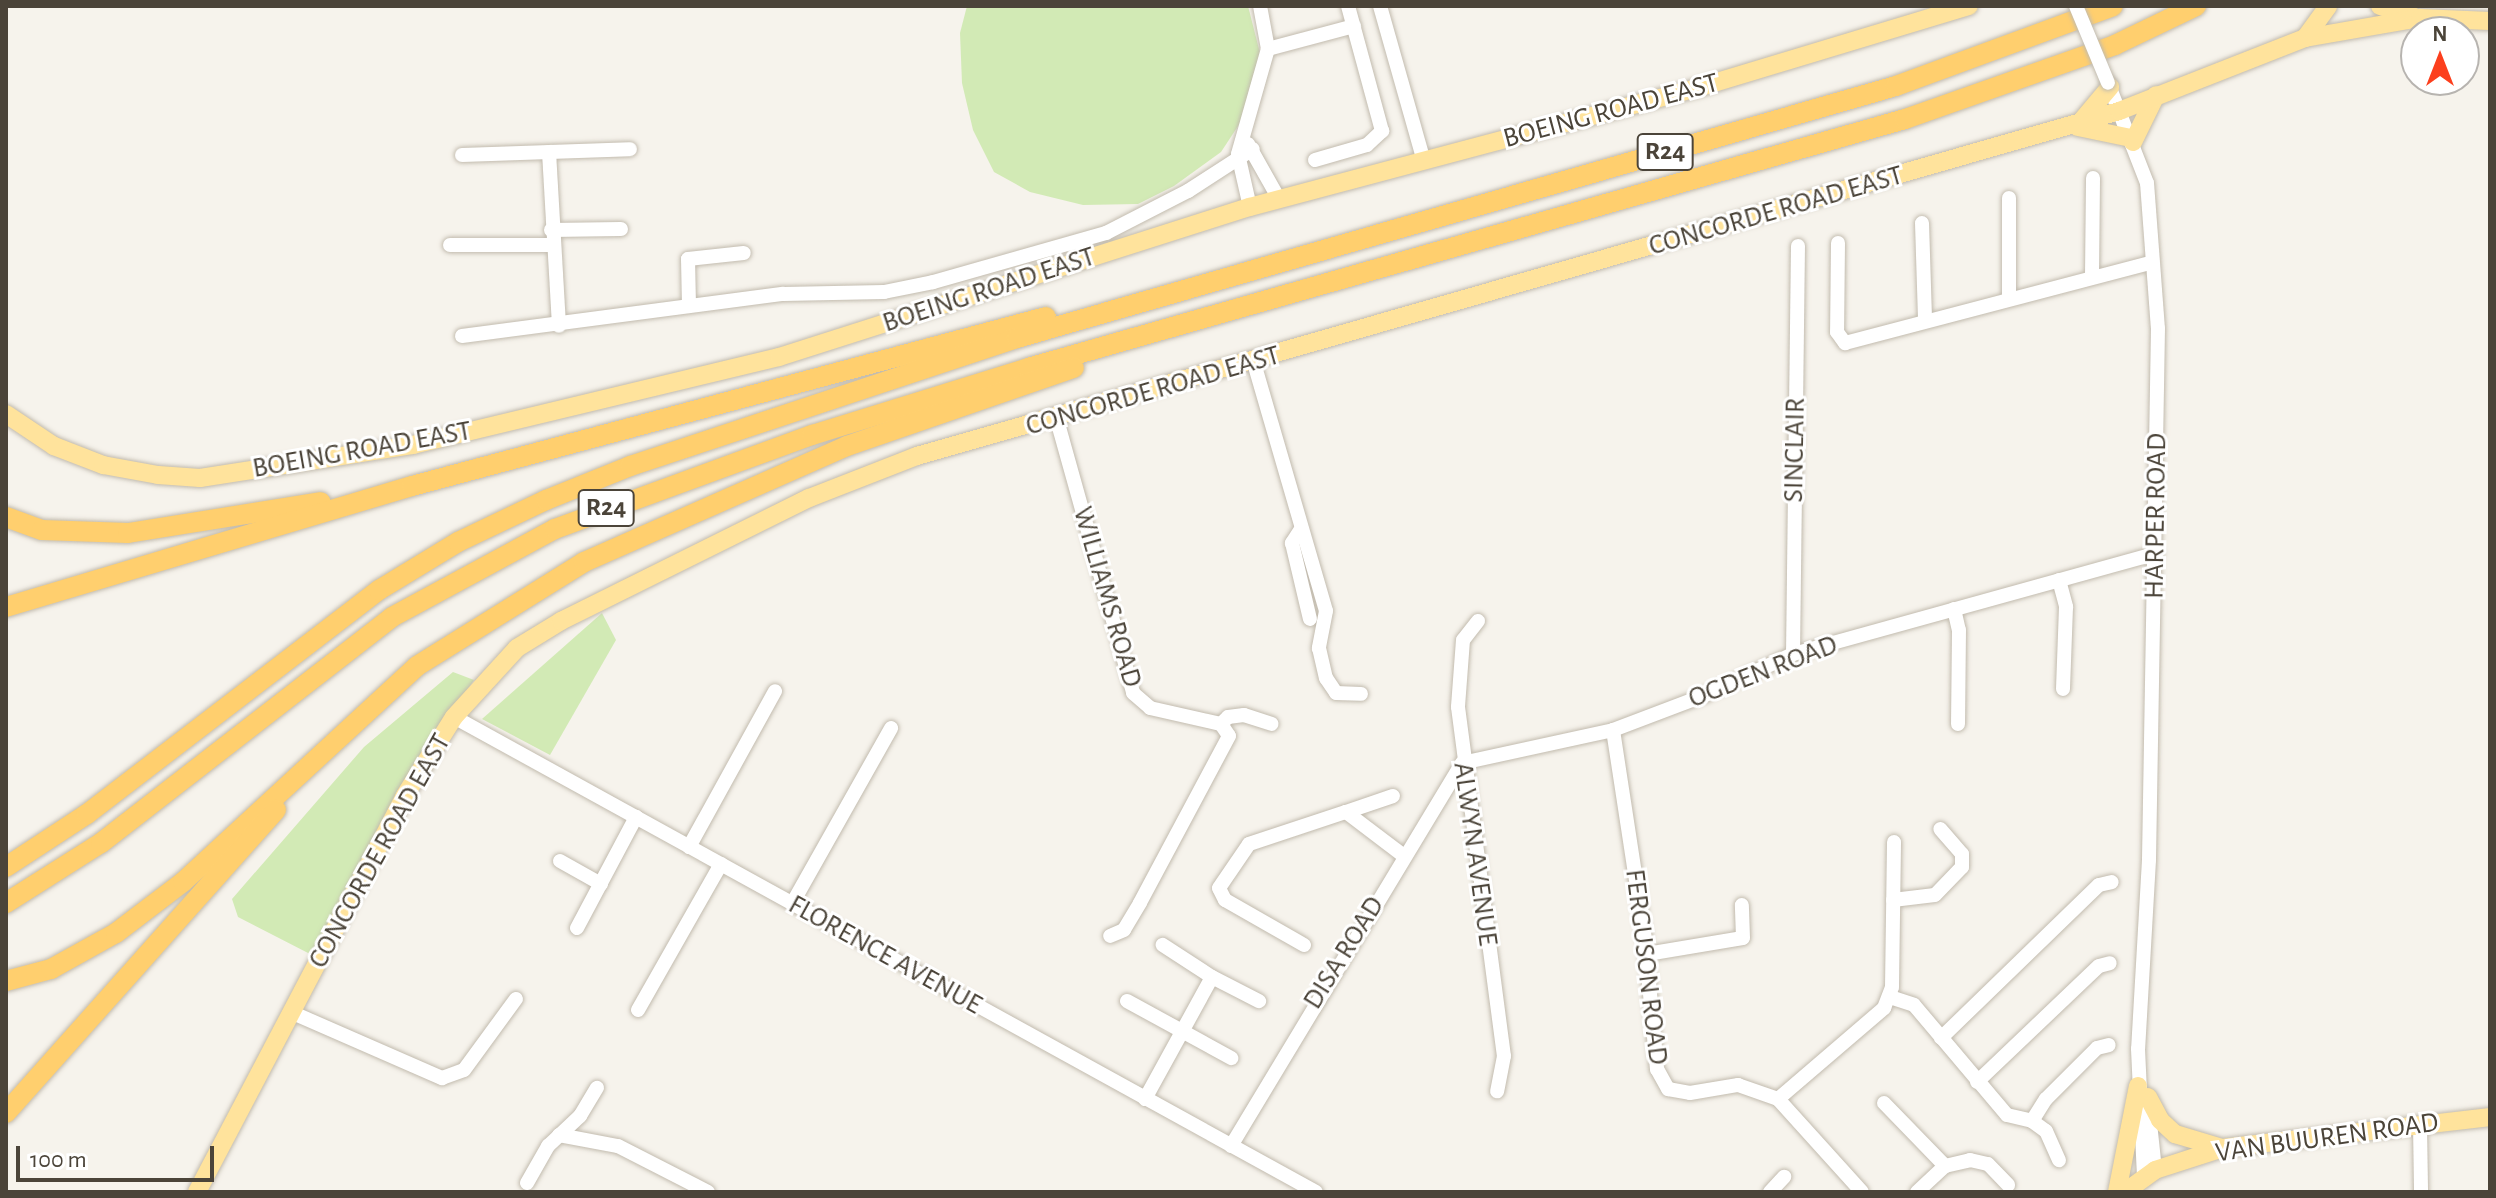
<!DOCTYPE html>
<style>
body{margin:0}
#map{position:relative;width:2496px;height:1198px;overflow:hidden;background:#f6f3ec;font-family:"Alegreya Sans",sans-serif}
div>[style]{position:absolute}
.green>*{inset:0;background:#d2eab5}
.roads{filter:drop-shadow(0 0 2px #c2bbae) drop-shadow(0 0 2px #c2bbae)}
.minor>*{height:14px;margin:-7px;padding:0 7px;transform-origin:7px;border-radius:7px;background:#fff}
.major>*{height:18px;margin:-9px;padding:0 9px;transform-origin:9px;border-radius:9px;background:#ffe39c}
.highway>*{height:20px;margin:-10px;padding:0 10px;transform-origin:10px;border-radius:10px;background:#ffcf6e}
.bridges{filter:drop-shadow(0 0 2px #c2bbae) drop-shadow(0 0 2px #c2bbae)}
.minor-bridge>*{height:14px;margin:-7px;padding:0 7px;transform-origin:7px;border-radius:7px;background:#fff}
span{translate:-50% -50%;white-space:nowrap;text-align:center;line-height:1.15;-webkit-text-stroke:6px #fff;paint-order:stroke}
.shield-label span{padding:2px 6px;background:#fff;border:2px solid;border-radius:6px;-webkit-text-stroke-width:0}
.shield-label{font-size:26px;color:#4b4439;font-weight:700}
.street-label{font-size:28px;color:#4b4439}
.frame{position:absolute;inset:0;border:8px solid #4b4439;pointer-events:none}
.north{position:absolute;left:2400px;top:16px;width:80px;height:80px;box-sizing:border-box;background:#fff;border:2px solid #b7b4b0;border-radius:50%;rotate:0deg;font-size:22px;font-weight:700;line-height:32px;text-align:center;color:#4b4439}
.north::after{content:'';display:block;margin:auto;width:28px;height:36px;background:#fc3f1d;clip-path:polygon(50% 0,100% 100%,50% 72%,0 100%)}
.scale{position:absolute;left:16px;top:1146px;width:198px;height:36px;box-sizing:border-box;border:4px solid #4b4439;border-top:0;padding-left:10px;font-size:24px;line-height:28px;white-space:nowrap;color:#4b4439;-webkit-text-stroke:6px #fff;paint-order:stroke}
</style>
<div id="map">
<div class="green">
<div style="clip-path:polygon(967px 6px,1248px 6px,1260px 53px,1242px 120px,1221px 152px,1174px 186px,1138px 204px,1083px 205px,1030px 192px,994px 172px,973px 130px,962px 83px,960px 33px)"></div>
<div style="clip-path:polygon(602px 613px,616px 640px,550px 755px,482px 719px)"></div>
<div style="clip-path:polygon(453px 672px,474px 680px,415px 762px,328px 951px,310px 954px,238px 917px,232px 899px,364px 747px)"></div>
</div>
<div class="roads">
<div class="minor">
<div style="left:1380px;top:6px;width:161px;rotate:74.2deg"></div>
<div style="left:1268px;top:49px;width:89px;rotate:-15deg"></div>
<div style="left:2108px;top:83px;width:107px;rotate:68.7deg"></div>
<div style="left:2147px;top:183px;width:145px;rotate:85.7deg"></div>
<div style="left:2158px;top:328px;width:532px;rotate:90.97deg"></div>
<div style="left:2149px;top:860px;width:189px;rotate:93.3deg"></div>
<div style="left:2138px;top:1049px;width:128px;rotate:87.3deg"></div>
<div style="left:1248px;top:144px;width:63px;rotate:60.6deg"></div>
<div style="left:549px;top:152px;width:174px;rotate:86.7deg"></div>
<div style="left:462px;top:155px;width:168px;rotate:-2deg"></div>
<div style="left:1315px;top:160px;width:54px;rotate:-16.1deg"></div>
<div style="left:1367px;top:145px;width:21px;rotate:-43deg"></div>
<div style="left:1382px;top:131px;width:130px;rotate:-105.2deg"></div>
<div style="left:2009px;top:198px;width:100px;rotate:90deg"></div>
<div style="left:1250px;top:207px;width:54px;rotate:-102.8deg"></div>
<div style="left:1238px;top:154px;width:109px;rotate:-74.1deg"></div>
<div style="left:1268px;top:49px;width:44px;rotate:-100.5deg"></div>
<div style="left:1922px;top:223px;width:98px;rotate:88.2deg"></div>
<div style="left:551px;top:230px;width:70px;rotate:-0.8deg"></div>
<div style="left:1838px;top:243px;width:89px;rotate:90.6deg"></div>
<div style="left:1837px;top:332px;width:14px;rotate:54deg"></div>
<div style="left:1845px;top:343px;width:318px;rotate:-14.7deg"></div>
<div style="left:450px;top:245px;width:101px"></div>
<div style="left:2092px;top:275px;width:97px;rotate:-89.4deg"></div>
<div style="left:689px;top:306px;width:47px;rotate:-91.2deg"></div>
<div style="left:688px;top:259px;width:56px;rotate:-6.1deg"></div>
<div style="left:462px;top:336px;width:324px;rotate:-7.5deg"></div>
<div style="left:783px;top:294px;width:101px;rotate:-1.1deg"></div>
<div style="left:884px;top:292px;width:50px;rotate:-11.5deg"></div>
<div style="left:933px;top:282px;width:180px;rotate:-15.8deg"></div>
<div style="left:1106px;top:233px;width:92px;rotate:-27.1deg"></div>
<div style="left:1188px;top:191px;width:77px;rotate:-32.9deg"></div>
<div style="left:1254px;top:363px;width:258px;rotate:73.8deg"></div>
<div style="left:1326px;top:611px;width:38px;rotate:101deg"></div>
<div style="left:1319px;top:648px;width:31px;rotate:77deg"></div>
<div style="left:1326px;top:678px;width:18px;rotate:56deg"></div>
<div style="left:1336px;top:693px;width:25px;rotate:2deg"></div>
<div style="left:1057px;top:420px;width:283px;rotate:74.4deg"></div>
<div style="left:1133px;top:693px;width:23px;rotate:41deg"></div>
<div style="left:1150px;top:708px;width:73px;rotate:12.7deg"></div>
<div style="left:1221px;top:724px;width:14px;rotate:56deg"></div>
<div style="left:1229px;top:736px;width:189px;rotate:118.1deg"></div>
<div style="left:1140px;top:903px;width:31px;rotate:121deg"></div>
<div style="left:1124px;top:930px;width:15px;rotate:157deg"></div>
<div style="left:1301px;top:529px;width:17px;rotate:123deg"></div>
<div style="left:1292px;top:543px;width:78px;rotate:76.7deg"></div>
<div style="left:2059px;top:580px;width:28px;rotate:75deg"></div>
<div style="left:2066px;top:607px;width:82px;rotate:92.1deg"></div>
<div style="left:1954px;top:609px;width:22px;rotate:77deg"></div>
<div style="left:1959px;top:630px;width:94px;rotate:90.6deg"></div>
<div style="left:1478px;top:621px;width:24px;rotate:128deg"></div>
<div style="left:1463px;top:640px;width:67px;rotate:94.3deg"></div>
<div style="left:1458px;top:707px;width:352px;rotate:82.5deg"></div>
<div style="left:1504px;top:1056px;width:36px;rotate:101deg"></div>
<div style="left:1793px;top:654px;width:408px;rotate:-89.3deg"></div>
<div style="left:454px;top:717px;width:984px;rotate:28.86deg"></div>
<div style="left:1221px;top:724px;width:10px;rotate:-45deg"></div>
<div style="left:1228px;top:717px;width:16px;rotate:-7deg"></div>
<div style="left:1244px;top:715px;width:29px;rotate:18deg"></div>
<div style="left:1613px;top:730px;width:212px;rotate:81.3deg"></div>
<div style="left:1645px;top:940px;width:130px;rotate:84.7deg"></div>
<div style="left:1657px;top:1069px;width:23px;rotate:61deg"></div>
<div style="left:1668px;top:1089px;width:22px;rotate:10deg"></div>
<div style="left:1690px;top:1093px;width:49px;rotate:-9.5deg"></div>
<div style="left:1738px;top:1085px;width:42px;rotate:19.3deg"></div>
<div style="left:1778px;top:1099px;width:140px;rotate:-40.6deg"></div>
<div style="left:1884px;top:1008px;width:22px;rotate:-69deg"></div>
<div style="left:1892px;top:987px;width:145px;rotate:-89.2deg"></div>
<div style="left:1462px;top:763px;width:155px;rotate:-12.3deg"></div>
<div style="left:1613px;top:730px;width:98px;rotate:-20.8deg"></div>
<div style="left:1705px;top:695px;width:97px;rotate:-25deg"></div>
<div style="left:1793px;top:654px;width:377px;rotate:-15.5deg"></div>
<div style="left:1393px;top:796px;width:50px;rotate:161.2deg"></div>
<div style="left:1346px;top:812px;width:73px;rotate:37.2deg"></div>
<div style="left:689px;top:847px;width:178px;rotate:-61.1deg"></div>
<div style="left:560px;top:861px;width:47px;rotate:29.3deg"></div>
<div style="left:1893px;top:900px;width:42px;rotate:-6.8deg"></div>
<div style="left:1935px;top:895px;width:39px;rotate:-46deg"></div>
<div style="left:1962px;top:867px;width:13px;rotate:-90deg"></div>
<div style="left:1962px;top:854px;width:33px;rotate:-131deg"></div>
<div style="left:792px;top:904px;width:202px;rotate:-60.6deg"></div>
<div style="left:577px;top:928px;width:126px;rotate:-62deg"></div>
<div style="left:1304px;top:945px;width:91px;rotate:-150.3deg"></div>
<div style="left:1225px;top:900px;width:13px;rotate:-117deg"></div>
<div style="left:1219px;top:888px;width:53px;rotate:-55.7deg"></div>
<div style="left:1249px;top:844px;width:102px;rotate:-18.3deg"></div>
<div style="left:1647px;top:954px;width:97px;rotate:-9.5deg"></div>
<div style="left:1743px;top:938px;width:33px;rotate:-92deg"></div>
<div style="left:1212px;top:977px;width:53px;rotate:27.1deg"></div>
<div style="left:1890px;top:997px;width:25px;rotate:18deg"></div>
<div style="left:1914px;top:1005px;width:144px;rotate:49.8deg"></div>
<div style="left:2007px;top:1115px;width:26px;rotate:13deg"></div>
<div style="left:2032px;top:1121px;width:17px;rotate:36deg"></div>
<div style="left:2046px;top:1131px;width:32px;rotate:66deg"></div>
<div style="left:1127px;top:1001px;width:119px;rotate:28.7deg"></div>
<div style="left:638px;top:1010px;width:168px;rotate:-60.4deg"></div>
<div style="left:293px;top:1013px;width:163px;rotate:23.6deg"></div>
<div style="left:442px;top:1078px;width:23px;rotate:-20deg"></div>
<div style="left:464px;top:1070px;width:88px;rotate:-53.8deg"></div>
<div style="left:1941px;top:1038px;width:220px;rotate:-44.1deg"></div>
<div style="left:2099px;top:885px;width:13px;rotate:-13deg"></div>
<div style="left:1977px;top:1082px;width:168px;rotate:-43.6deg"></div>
<div style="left:2099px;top:966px;width:11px;rotate:-15deg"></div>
<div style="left:1145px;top:1099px;width:139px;rotate:-61.2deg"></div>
<div style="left:1212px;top:977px;width:59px;rotate:-146.9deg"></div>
<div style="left:1778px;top:1099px;width:125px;rotate:47.9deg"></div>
<div style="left:1884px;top:1103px;width:88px;rotate:45.9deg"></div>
<div style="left:2032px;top:1121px;width:26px;rotate:-58deg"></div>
<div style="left:2046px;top:1099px;width:72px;rotate:-45deg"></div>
<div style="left:2097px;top:1048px;width:12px;rotate:-14deg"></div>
<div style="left:2150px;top:1123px;width:47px;rotate:83.9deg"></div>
<div style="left:2420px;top:1125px;width:67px;rotate:89.1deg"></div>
<div style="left:559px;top:1135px;width:60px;rotate:10.6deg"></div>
<div style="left:618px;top:1146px;width:101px;rotate:27.1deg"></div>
<div style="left:1231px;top:1146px;width:447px;rotate:-58.9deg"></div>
<div style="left:527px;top:1183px;width:43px;rotate:-60.4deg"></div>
<div style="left:548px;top:1146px;width:44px;rotate:-43.2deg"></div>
<div style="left:580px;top:1116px;width:33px;rotate:-59deg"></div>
<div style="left:1770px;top:1192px;width:21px;rotate:-47deg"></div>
<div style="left:1917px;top:1192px;width:38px;rotate:-43deg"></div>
<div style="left:1945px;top:1166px;width:26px;rotate:-13deg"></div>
<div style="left:1970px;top:1160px;width:18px;rotate:13deg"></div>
<div style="left:1988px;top:1164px;width:29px;rotate:46deg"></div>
</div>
<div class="major">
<div style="left:2380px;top:6px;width:34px;rotate:17deg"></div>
<div style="left:2305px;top:38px;width:39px;rotate:-54deg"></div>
<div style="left:2083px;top:119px;width:42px;rotate:-49.8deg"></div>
<div style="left:2078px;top:127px;width:54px;rotate:11.7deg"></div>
<div style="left:2133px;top:142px;width:52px;rotate:-63.9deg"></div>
<div style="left:6px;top:414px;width:58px;rotate:33.7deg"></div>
<div style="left:54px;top:446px;width:53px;rotate:21.2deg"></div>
<div style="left:103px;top:465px;width:56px;rotate:10.3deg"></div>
<div style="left:158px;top:475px;width:42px;rotate:4.1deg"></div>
<div style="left:200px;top:478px;width:216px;rotate:-8.8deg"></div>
<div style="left:413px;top:445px;width:376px;rotate:-13.5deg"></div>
<div style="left:779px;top:357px;width:494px;rotate:-17.7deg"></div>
<div style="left:1250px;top:207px;width:463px;rotate:-14.9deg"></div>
<div style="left:1697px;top:88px;width:284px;rotate:-16.8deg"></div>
<div style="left:2148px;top:1097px;width:26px;rotate:62deg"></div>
<div style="left:2160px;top:1120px;width:21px;rotate:43deg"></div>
<div style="left:2175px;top:1134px;width:46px;rotate:16.5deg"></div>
<div style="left:197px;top:1192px;width:446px;rotate:-62.3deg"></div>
<div style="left:404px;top:797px;width:94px;rotate:-58deg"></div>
<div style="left:454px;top:717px;width:93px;rotate:-47.6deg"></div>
<div style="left:517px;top:648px;width:52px;rotate:-31.5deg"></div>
<div style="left:561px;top:621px;width:277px;rotate:-26.4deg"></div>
<div style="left:809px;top:498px;width:116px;rotate:-21.3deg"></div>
<div style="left:917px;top:456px;width:1251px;rotate:-16.01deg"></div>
<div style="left:2119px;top:111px;width:200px;rotate:-21.4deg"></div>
<div style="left:2305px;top:38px;width:117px;rotate:-9.9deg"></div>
<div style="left:2420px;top:18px;width:70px;rotate:2.5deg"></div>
<div style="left:2117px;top:1192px;width:108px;rotate:-78.8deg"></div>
<div style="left:2125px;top:1192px;width:37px;rotate:-36deg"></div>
<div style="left:2155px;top:1170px;width:71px;rotate:-17.9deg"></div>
<div style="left:2223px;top:1148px;width:269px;rotate:-6.6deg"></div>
</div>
<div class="highway">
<div style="left:6px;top:517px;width:38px;rotate:20deg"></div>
<div style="left:42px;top:530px;width:86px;rotate:2deg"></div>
<div style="left:128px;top:533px;width:195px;rotate:-9.1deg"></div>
<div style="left:6px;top:607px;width:424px;rotate:-16.6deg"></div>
<div style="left:412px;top:486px;width:656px;rotate:-14.93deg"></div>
<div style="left:6px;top:867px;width:97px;rotate:-33.2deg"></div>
<div style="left:87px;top:814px;width:368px;rotate:-37.5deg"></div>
<div style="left:379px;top:590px;width:92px;rotate:-31.3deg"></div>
<div style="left:458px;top:542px;width:98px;rotate:-25.5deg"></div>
<div style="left:546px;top:500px;width:91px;rotate:-22deg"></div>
<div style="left:630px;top:466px;width:408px;rotate:-18.3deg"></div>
<div style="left:1017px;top:338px;width:914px;rotate:-16deg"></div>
<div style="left:1896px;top:86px;width:231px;rotate:-20.2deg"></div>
<div style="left:6px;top:903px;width:112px;rotate:-32.3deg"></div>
<div style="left:101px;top:843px;width:368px;rotate:-37.8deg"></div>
<div style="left:392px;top:617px;width:185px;rotate:-28.4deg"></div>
<div style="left:555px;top:529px;width:274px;rotate:-20.1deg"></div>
<div style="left:812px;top:435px;width:226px;rotate:-17.2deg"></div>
<div style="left:1028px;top:368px;width:912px;rotate:-15.85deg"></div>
<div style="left:1905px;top:119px;width:223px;rotate:-19.4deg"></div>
<div style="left:2115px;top:45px;width:90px;rotate:-25.7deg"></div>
<div style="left:6px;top:981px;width:47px;rotate:-14.9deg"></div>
<div style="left:51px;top:969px;width:74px;rotate:-29deg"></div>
<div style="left:116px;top:933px;width:84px;rotate:-37.3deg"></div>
<div style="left:183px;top:882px;width:318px;rotate:-42.7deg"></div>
<div style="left:417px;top:666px;width:197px;rotate:-31.9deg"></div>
<div style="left:584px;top:562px;width:287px;rotate:-23.8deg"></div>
<div style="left:847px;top:446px;width:240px;rotate:-19deg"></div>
<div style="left:6px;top:1113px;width:406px;rotate:-48.3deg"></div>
</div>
</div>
<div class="bridges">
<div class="minor-bridge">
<div style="left:2076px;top:6px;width:83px;rotate:67.4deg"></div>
</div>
</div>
<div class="shield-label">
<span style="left:1665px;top:152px">R24</span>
<span style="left:606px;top:508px">R24</span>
</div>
<div class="street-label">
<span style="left:1611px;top:111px;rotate:-15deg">BOEING ROAD EAST</span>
<span style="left:1776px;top:211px;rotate:-16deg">CONCORDE ROAD EAST</span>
<span style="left:989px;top:290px;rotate:-18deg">BOEING ROAD EAST</span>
<span style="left:1153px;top:391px;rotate:-16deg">CONCORDE ROAD EAST</span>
<span style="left:362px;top:450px;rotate:-10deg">BOEING ROAD EAST</span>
<span style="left:1795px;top:450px;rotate:-89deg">SINCLAIR</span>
<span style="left:2156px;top:516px;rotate:-89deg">HARPER ROAD</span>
<span style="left:1107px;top:597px;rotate:74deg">WILLIAMS ROAD</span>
<span style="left:1763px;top:672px;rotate:-21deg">OGDEN ROAD</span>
<span style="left:380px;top:851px;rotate:-61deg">CONCORDE ROAD EAST</span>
<span style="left:1475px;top:854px;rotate:82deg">ALWYN AVENUE</span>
<span style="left:1344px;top:953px;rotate:-58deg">DISA ROAD</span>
<span style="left:885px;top:955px;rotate:29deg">FLORENCE AVENUE</span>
<span style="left:1646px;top:967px;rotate:83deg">FERGUSON ROAD</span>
<span style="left:2327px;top:1138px;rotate:-8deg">VAN BUUREN ROAD</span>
</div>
<div class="frame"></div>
<div class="north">N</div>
<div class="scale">100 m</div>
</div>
